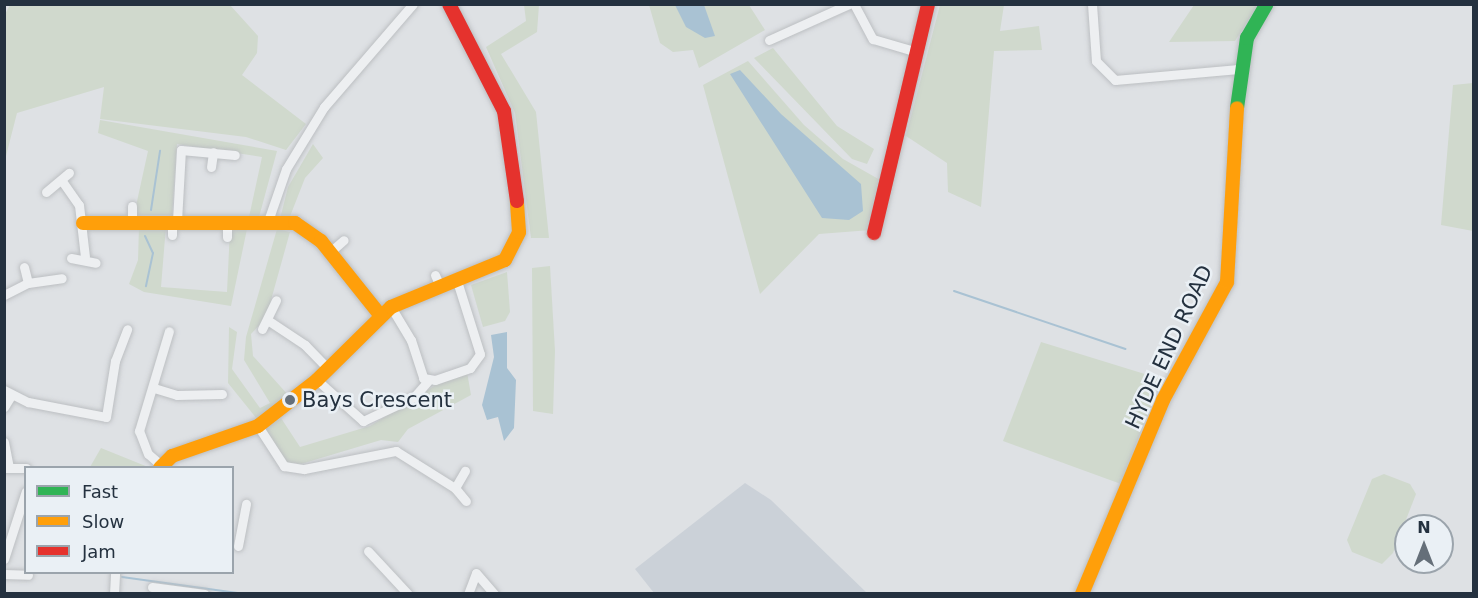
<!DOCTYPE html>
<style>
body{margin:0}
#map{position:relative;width:1478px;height:598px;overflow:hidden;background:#dee1e4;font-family:"DejaVu Sans",sans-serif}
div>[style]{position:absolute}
.built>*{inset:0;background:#cbd1d8}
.green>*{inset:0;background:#d0d9cd}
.water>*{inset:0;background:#a9c2d3}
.stream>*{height:2px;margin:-1px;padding:0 1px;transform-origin:1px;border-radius:1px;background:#a9c2d3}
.roads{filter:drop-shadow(0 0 2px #bcbfc2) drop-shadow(0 0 2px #bcbfc2)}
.street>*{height:9px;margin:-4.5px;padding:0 4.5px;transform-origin:4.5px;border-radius:4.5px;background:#edeff1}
.fast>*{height:14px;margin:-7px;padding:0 7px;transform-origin:7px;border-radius:7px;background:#30b455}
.slow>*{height:14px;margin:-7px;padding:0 7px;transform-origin:7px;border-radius:7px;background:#ff9f0a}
.jam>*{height:14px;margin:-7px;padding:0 7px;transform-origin:7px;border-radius:7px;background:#e5322d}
.dots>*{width:16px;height:16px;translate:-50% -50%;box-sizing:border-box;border:3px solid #eaf0f5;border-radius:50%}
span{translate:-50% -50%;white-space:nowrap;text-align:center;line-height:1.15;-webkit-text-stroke:5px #eaf0f5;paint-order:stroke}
.street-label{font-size:21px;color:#24313f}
.poi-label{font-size:21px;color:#24313f}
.left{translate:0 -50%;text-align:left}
.frame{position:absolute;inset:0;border:6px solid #24313f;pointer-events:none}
.legend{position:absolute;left:24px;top:466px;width:210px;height:108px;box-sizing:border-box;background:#eaf0f5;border:2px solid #9ba4ac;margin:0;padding:8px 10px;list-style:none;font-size:18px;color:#24313f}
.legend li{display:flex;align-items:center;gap:12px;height:30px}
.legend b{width:30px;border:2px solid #9ba4ac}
.north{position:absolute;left:1394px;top:514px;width:60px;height:60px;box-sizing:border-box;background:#eaf0f5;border:2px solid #9ba4ac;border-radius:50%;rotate:0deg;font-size:16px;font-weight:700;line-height:24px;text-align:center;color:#24313f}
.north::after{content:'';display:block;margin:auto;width:21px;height:27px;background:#656f79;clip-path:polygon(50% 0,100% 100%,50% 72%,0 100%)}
</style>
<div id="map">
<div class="built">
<div style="clip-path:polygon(745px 483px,771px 500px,867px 593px,654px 593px,635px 569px)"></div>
</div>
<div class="green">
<div style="clip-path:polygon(10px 5px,230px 5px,258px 36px,257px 53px,242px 75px,306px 124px,286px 150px,246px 137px,100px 119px,104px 87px,17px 113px,5px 160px,4px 16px)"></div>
<div style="clip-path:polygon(524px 5px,539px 5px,537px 32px,501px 54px,536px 112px,549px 238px,531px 238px,515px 113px,486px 47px,526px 21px)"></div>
<div style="clip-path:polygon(649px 5px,749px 5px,765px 30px,699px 68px,693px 50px,673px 52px,660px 43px)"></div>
<div style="clip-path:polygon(940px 5px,1004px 5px,1000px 31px,1039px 26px,1042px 50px,994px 51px,981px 207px,948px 192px,947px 163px,906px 136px)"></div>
<div style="clip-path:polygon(1194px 5px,1194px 4px,1258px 5px,1235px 41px,1169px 42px)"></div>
<div style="clip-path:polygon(773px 48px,837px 126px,874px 149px,867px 164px,852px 159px,754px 58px)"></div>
<div style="clip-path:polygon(748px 61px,804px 125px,843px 159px,882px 181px,871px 230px,819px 234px,760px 294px,703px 85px)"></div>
<div style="clip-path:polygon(1473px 83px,1474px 83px,1473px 231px,1441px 225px,1453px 85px)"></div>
<div style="clip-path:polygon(100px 120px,277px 151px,259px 217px,249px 217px,262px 157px,177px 144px,172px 215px,134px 215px,148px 151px,98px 133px)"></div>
<div style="clip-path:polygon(313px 144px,323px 158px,305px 178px,289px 219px,280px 219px,288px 187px)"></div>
<div style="clip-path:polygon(166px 226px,161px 287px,227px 292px,230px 229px,247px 229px,231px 306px,144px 292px,129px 284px,138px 260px,139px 227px)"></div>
<div style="clip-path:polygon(277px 229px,290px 232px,266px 318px,251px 334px,253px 356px,289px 396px,257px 419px,228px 383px,229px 327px,237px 332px,232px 369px,260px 408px,270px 403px,244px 360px,246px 337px)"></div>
<div style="clip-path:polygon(550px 266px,555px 351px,553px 414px,533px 411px,532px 268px)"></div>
<div style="clip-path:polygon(507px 272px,510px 312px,505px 321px,483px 327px,471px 285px)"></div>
<div style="clip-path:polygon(1041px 342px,1161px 379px,1121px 484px,1003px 441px)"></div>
<div style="clip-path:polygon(467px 372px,471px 395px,408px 429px,398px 442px,381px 440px,301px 464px,283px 462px,265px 428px,281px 418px,300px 447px,370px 426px,452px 375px)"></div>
<div style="clip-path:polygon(101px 448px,148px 467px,90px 467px)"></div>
<div style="clip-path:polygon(1384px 474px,1410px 484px,1416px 494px,1393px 553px,1382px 564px,1352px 552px,1347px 540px,1372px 479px)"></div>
</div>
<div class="water">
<div style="clip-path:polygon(675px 5px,704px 5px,715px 36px,705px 38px,686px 27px)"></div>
<div style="clip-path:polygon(740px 70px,781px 114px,861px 184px,863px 211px,849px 220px,822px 218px,730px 74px)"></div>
<div style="clip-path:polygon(507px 332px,507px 368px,516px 380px,514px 428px,504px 441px,498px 417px,487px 420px,482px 405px,494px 357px,491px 335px)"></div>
</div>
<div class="stream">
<div style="left:151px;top:210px;width:60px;rotate:-81.3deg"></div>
<div style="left:145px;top:236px;width:19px;rotate:65deg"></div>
<div style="left:153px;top:253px;width:34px;rotate:102deg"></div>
<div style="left:954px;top:291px;width:181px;rotate:18.7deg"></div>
<div style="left:122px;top:577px;width:124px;rotate:7.9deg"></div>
</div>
<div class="roads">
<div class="street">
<div style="left:854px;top:4px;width:40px;rotate:62deg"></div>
<div style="left:873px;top:39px;width:43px;rotate:16.3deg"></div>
<div style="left:1092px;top:4px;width:57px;rotate:86deg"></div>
<div style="left:1096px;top:61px;width:27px;rotate:45deg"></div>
<div style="left:1115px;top:80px;width:124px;rotate:-5.1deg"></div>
<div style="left:769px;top:40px;width:88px;rotate:-24.2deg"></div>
<div style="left:211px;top:167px;width:15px;rotate:-82deg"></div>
<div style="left:62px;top:181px;width:29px;rotate:55deg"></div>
<div style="left:79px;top:205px;width:52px;rotate:83.4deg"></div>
<div style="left:46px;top:192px;width:30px;rotate:-40deg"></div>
<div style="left:132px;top:219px;width:13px;rotate:-90deg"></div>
<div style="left:177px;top:221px;width:71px;rotate:-86.8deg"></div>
<div style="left:181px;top:150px;width:54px;rotate:5.3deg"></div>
<div style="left:268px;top:221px;width:55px;rotate:-70.9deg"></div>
<div style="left:286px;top:169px;width:73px;rotate:-58.5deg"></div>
<div style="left:324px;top:107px;width:136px;rotate:-49.2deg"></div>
<div style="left:172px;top:235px;width:14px;rotate:-90deg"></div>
<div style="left:227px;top:237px;width:16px;rotate:-90deg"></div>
<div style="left:330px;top:252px;width:18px;rotate:-41deg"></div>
<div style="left:71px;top:258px;width:25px;rotate:11deg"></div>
<div style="left:24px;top:267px;width:16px;rotate:76deg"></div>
<div style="left:435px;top:275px;width:10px;rotate:66deg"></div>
<div style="left:4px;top:295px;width:27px;rotate:-27deg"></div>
<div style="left:28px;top:283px;width:34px;rotate:-8deg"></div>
<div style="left:391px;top:307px;width:39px;rotate:59deg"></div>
<div style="left:411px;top:340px;width:40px;rotate:72deg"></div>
<div style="left:423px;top:378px;width:12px;rotate:9deg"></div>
<div style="left:435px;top:380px;width:37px;rotate:-19deg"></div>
<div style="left:470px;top:368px;width:17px;rotate:-54deg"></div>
<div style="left:480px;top:354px;width:80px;rotate:-107.5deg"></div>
<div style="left:269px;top:321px;width:43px;rotate:33.7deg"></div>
<div style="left:305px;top:345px;width:33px;rotate:46deg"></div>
<div style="left:262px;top:329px;width:32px;rotate:-64deg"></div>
<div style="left:317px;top:380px;width:62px;rotate:41.7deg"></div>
<div style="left:363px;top:421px;width:56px;rotate:-25.2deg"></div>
<div style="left:414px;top:397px;width:21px;rotate:-49deg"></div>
<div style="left:154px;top:388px;width:24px;rotate:17deg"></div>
<div style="left:177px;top:395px;width:45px;rotate:-1.3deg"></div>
<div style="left:4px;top:390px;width:27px;rotate:27deg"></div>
<div style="left:28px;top:402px;width:79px;rotate:10.9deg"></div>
<div style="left:106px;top:417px;width:57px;rotate:-80.9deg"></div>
<div style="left:115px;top:361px;width:34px;rotate:-69deg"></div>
<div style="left:4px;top:407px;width:13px;rotate:-58deg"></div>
<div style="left:258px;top:426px;width:48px;rotate:57deg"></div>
<div style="left:284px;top:466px;width:20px;rotate:9deg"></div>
<div style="left:304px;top:469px;width:94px;rotate:-11.1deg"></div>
<div style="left:396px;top:451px;width:70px;rotate:32.1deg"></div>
<div style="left:455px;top:488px;width:17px;rotate:50deg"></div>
<div style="left:4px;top:442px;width:25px;rotate:79deg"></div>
<div style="left:162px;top:466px;width:18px;rotate:-139deg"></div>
<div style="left:148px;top:454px;width:25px;rotate:-111deg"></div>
<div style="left:139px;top:431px;width:104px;rotate:-73.3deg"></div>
<div style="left:4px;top:468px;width:22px"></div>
<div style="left:455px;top:488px;width:20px;rotate:-60deg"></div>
<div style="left:238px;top:546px;width:43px;rotate:-79.2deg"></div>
<div style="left:368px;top:551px;width:59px;rotate:47.1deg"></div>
<div style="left:4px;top:559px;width:71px;rotate:-72.1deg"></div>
<div style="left:476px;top:573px;width:28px;rotate:49deg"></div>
<div style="left:4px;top:574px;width:24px;rotate:2deg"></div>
<div style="left:152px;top:587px;width:53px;rotate:7.5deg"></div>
<div style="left:114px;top:594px;width:22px;rotate:-87deg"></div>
<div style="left:468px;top:594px;width:22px;rotate:-69deg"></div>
</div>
<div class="fast">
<div style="left:1237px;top:108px;width:71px;rotate:-81.9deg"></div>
<div style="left:1247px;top:38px;width:39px;rotate:-60deg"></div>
</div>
<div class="slow">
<div style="left:83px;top:223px;width:212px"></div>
<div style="left:295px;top:223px;width:32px;rotate:35deg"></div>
<div style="left:321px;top:241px;width:95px;rotate:51.4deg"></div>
<div style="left:160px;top:468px;width:17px;rotate:-45deg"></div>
<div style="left:172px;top:456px;width:91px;rotate:-19.2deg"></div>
<div style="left:258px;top:426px;width:75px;rotate:-37.9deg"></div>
<div style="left:317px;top:380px;width:104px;rotate:-44.6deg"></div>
<div style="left:391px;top:307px;width:123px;rotate:-22.4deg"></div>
<div style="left:505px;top:260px;width:31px;rotate:-63deg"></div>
<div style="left:519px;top:232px;width:31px;rotate:-94deg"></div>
<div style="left:1082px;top:594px;width:210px;rotate:-67.3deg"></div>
<div style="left:1163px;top:400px;width:134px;rotate:-61.5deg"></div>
<div style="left:1227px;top:282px;width:174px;rotate:-86.7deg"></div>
</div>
<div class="jam">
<div style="left:449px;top:4px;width:120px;rotate:62.8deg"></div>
<div style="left:504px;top:111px;width:91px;rotate:81.8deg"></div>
<div style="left:874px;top:233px;width:235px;rotate:-76.7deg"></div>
</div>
</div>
<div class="dots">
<div style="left:290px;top:400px;background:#656f79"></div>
</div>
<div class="street-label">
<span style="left:1169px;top:347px;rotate:-65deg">HYDE END ROAD</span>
</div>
<div class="poi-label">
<span class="left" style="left:302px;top:400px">Bays Crescent</span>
</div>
<div class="frame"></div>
<ul class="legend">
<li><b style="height:8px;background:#30b455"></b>Fast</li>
<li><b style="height:8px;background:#ff9f0a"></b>Slow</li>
<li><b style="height:8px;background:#e5322d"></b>Jam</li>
</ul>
<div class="north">N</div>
</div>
